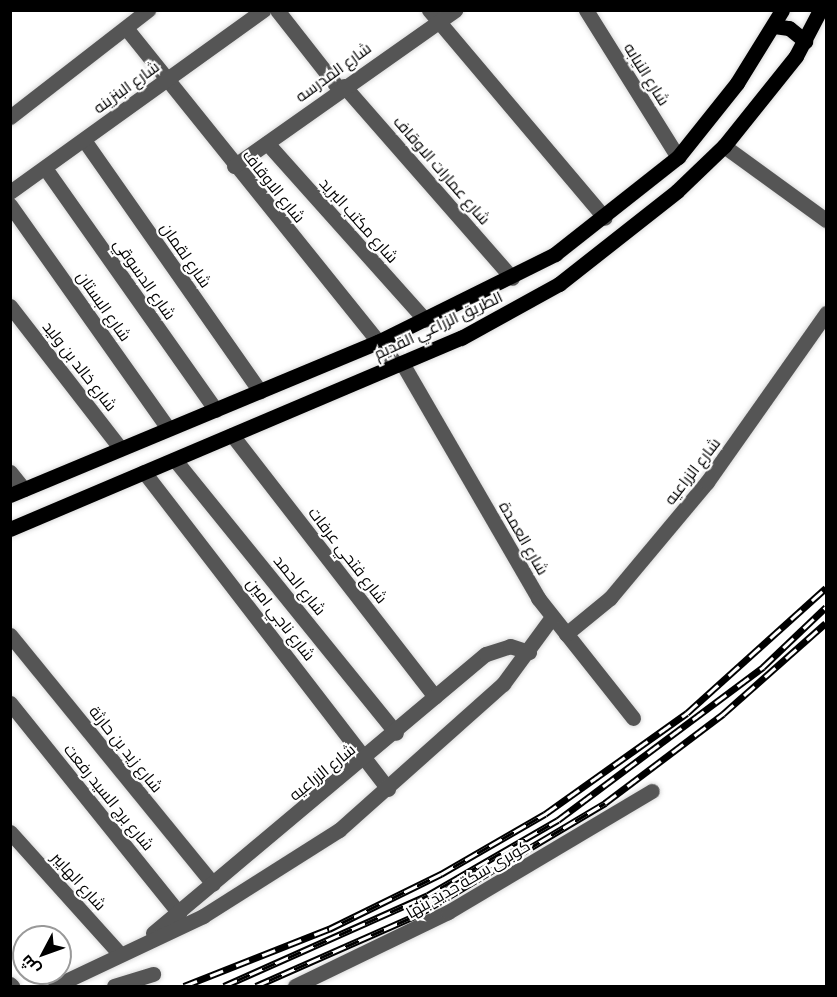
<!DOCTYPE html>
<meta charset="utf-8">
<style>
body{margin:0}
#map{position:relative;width:837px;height:997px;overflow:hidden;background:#fff;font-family:Barlow,Cairo,sans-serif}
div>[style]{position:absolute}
.roads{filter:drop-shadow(0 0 2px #dbdbdb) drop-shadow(0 0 2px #dbdbdb)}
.minor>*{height:15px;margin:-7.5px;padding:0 7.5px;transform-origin:7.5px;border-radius:7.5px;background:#555}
.major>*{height:15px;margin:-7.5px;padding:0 7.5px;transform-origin:7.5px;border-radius:7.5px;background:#000}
.rail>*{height:7px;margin-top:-3.5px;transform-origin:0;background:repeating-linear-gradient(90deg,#fff 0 14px,#000 0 28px);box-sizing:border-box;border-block:2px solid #000}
span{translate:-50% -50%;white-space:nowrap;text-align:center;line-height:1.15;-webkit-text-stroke:4.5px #fff;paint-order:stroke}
.street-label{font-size:16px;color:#000}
.frame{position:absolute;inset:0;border:12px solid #000;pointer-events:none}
.north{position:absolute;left:12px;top:925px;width:60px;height:60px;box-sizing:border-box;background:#fff;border:2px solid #999;border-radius:50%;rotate:229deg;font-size:16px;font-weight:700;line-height:24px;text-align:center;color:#000}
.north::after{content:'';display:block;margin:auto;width:21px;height:27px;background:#000;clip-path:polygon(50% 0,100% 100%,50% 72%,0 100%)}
</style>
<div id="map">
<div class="roads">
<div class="minor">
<div style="left:277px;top:10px;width:100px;rotate:51.9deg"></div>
<div style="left:429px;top:10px;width:272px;rotate:49.8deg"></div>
<div style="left:586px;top:10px;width:173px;rotate:58deg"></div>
<div style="left:126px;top:28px;width:432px;rotate:51.2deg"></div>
<div style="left:344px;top:86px;width:255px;rotate:48.8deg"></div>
<div style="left:10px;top:117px;width:175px;rotate:-37.8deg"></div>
<div style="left:84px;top:140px;width:307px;rotate:55deg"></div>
<div style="left:267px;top:143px;width:237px;rotate:48.2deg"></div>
<div style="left:724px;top:146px;width:126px;rotate:36deg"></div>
<div style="left:234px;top:166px;width:271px;rotate:-35.2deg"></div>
<div style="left:45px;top:168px;width:296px;rotate:54.8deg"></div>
<div style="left:10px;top:192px;width:312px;rotate:-35.7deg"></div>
<div style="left:10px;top:205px;width:273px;rotate:54.7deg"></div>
<div style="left:10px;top:306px;width:180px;rotate:52.2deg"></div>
<div style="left:402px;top:363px;width:272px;rotate:59.9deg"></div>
<div style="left:538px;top:598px;width:153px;rotate:51.6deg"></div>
<div style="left:232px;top:435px;width:331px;rotate:52.2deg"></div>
<div style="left:175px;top:460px;width:351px;rotate:51deg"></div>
<div style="left:10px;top:472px;width:22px;rotate:51deg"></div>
<div style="left:144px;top:472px;width:400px;rotate:52.4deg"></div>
<div style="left:566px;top:634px;width:57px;rotate:-39.3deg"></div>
<div style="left:610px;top:598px;width:151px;rotate:-50.1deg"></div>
<div style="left:707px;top:482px;width:207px;rotate:-54.8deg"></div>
<div style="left:10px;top:635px;width:321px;rotate:50.8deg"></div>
<div style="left:10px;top:703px;width:270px;rotate:51.2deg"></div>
<div style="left:10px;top:832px;width:164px;rotate:48deg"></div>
<div style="left:153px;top:933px;width:434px;rotate:-40deg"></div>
<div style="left:486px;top:654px;width:25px;rotate:-18deg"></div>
<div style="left:510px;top:646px;width:20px;rotate:18deg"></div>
<div style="left:10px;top:984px;width:3px;rotate:45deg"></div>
<div style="left:55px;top:986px;width:164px;rotate:-25.3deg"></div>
<div style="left:203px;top:916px;width:161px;rotate:-32.3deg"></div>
<div style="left:339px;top:830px;width:220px;rotate:-41.7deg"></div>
<div style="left:503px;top:684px;width:83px;rotate:-53.8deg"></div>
<div style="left:114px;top:986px;width:41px;rotate:-17.1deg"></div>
<div style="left:295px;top:986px;width:170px;rotate:-25.8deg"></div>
<div style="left:448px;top:912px;width:237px;rotate:-30.7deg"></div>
</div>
<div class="major">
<div style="left:774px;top:26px;width:15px;rotate:8deg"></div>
<div style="left:789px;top:28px;width:21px;rotate:39deg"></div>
<div style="left:10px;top:495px;width:399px;rotate:-22.6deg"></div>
<div style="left:378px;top:342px;width:198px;rotate:-26.4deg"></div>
<div style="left:555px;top:254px;width:157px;rotate:-38.3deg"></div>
<div style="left:678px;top:157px;width:95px;rotate:-51.4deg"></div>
<div style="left:737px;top:83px;width:86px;rotate:-58.3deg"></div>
<div style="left:10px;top:529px;width:490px;rotate:-23deg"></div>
<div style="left:461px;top:338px;width:112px;rotate:-28.9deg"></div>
<div style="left:559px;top:284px;width:150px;rotate:-38.2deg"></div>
<div style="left:677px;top:191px;width:65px;rotate:-43.8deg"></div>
<div style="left:724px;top:146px;width:115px;rotate:-51.3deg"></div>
<div style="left:796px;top:56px;width:52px;rotate:-62.4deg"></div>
</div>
</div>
<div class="rail">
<div style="left:184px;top:986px;width:156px;rotate:-21.5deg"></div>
<div style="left:329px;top:929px;width:125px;rotate:-26.2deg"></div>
<div style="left:441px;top:874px;width:120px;rotate:-30deg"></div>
<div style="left:545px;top:814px;width:174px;rotate:-35.4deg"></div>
<div style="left:687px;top:713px;width:187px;rotate:-42deg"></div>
<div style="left:224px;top:986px;width:223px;rotate:-24deg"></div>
<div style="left:428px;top:895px;width:150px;rotate:-30deg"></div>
<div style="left:558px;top:820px;width:256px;rotate:-36.7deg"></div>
<div style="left:763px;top:667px;width:87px;rotate:-43.6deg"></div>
<div style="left:256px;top:986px;width:178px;rotate:-23.8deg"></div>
<div style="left:419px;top:914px;width:217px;rotate:-30.8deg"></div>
<div style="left:605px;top:803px;width:148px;rotate:-37deg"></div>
<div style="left:723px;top:714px;width:137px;rotate:-41.5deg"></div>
</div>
<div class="street-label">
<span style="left:333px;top:72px;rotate:-36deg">شارع المدرسه</span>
<span style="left:647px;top:74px;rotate:58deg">شارع النيابه</span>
<span style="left:126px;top:87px;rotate:-36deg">شارع البنزينه</span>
<span style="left:442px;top:170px;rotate:49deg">شارع عمارات الاوقاف</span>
<span style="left:274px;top:186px;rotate:51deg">شارع الاوقاف</span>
<span style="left:359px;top:220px;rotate:48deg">شارع مكتب البريد</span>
<span style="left:186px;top:255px;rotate:55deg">شارع لقمان</span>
<span style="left:145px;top:279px;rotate:55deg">شارع الدسوقي</span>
<span style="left:104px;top:306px;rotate:55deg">شارع البستان</span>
<span style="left:438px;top:325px;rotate:-25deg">الطريق الزراعي القديم</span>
<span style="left:80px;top:366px;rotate:52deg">شارع خالد بن وليد</span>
<span style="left:692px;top:471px;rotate:-52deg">شارع الزراعيه</span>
<span style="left:524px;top:538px;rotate:60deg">شارع العمدة</span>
<span style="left:348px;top:555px;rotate:52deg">شارع فتحي عرفات</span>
<span style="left:300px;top:585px;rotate:51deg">شارع الحمد</span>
<span style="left:281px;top:619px;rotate:52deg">شارع ناجي امين</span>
<span style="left:126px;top:749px;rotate:51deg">شارع زيد بن حارثة</span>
<span style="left:322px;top:772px;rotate:-39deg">شارع الزراعيه</span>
<span style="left:109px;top:797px;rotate:51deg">شارع برج السيد رفعت</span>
<span style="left:468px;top:879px;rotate:-30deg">كوبرى سكة حديد بنها</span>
<span style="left:79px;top:881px;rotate:48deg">شارع الهايبر</span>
</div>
<div class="frame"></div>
<div class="north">ش</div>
</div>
